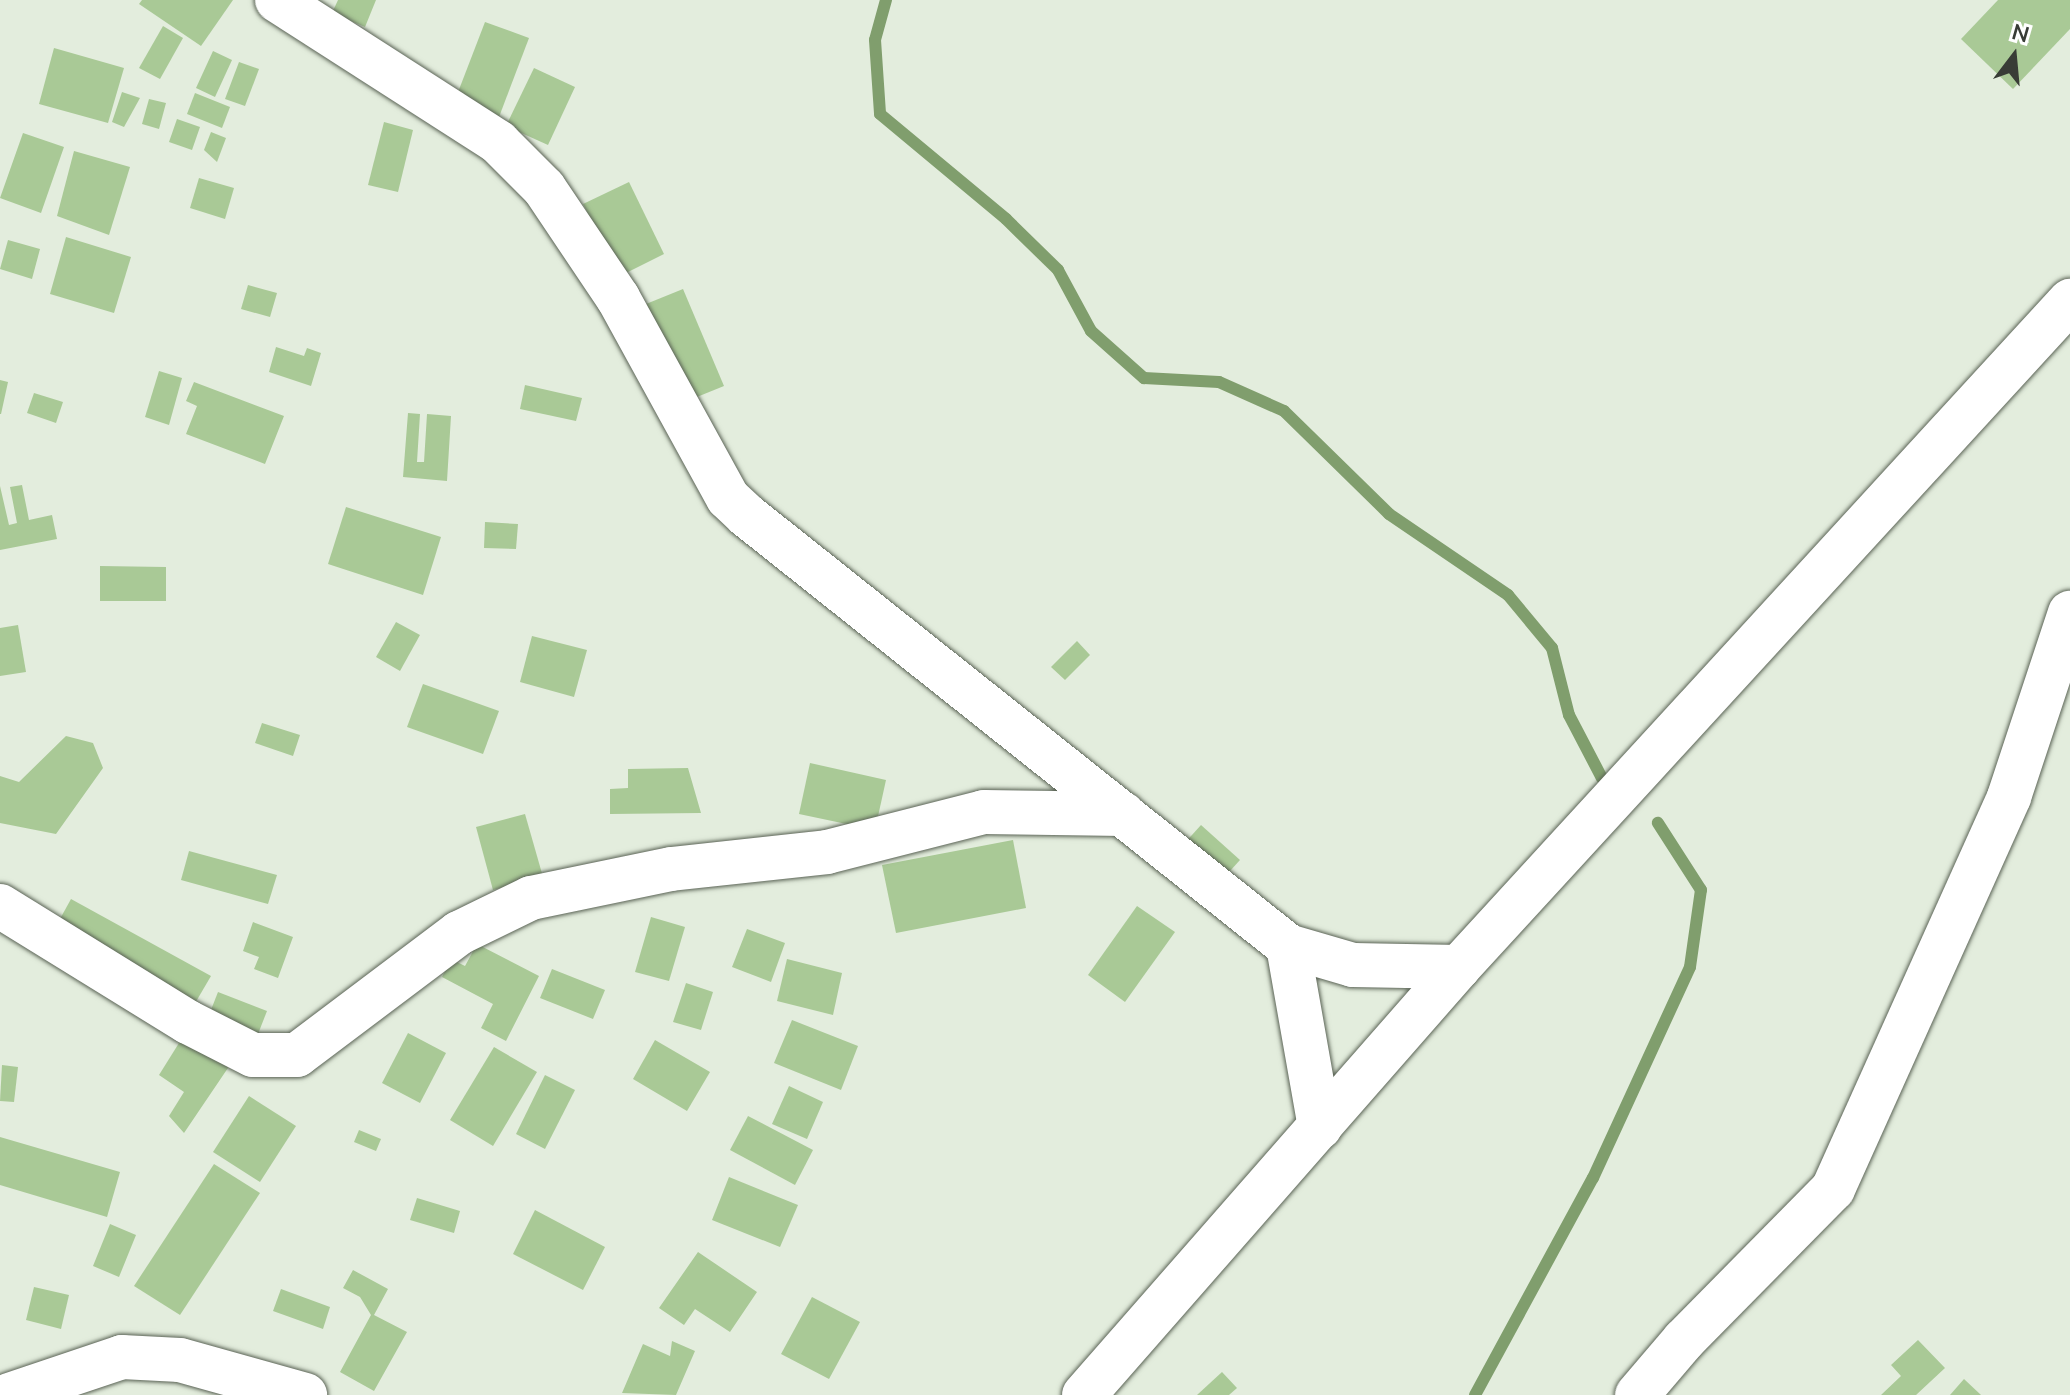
<!DOCTYPE html>
<style>
body{margin:0}
#map{position:relative;width:2070px;height:1395px;overflow:hidden;background:#e3eddd;font-family:Mulish,sans-serif}
div>[style]{position:absolute}
.stream>*{height:12px;margin:-6px;padding:0 6px;transform-origin:6px;border-radius:6px;background:#809e6d}
.building>*{inset:0;background:#a9c996}
.roads{filter:drop-shadow(0 0 2px #5a6355) drop-shadow(0 0 2px #5a6355)}
.street>*{height:44px;margin:-22px;padding:0 22px;transform-origin:22px;border-radius:22px;background:#fff}
.secondary>*{height:44px;margin:-22px;padding:0 22px;transform-origin:22px;border-radius:22px;background:#fff}
span{translate:-50% -50%;white-space:nowrap;text-align:center;line-height:1.15;-webkit-text-stroke:8px #fff;paint-order:stroke}
.north{position:absolute;left:1974px;top:16px;width:80px;height:80px;-webkit-text-stroke:6px #fff;paint-order:stroke;rotate:16deg;font-size:22px;font-weight:700;line-height:32px;text-align:center;color:#383c36}
.north::after{content:'';display:block;margin:auto;width:28px;height:36px;background:#383c36;clip-path:polygon(50% 0,100% 100%,50% 72%,0 100%)}
</style>
<div id="map">
<div class="stream">
<div style="left:886px;top:0;width:41px;rotate:105.4deg"></div>
<div style="left:875px;top:40px;width:74px;rotate:86.1deg"></div>
<div style="left:880px;top:114px;width:164px;rotate:39.8deg"></div>
<div style="left:1006px;top:219px;width:73px;rotate:44.4deg"></div>
<div style="left:1058px;top:270px;width:69px;rotate:61.6deg"></div>
<div style="left:1091px;top:331px;width:71px;rotate:41.6deg"></div>
<div style="left:1144px;top:378px;width:75px;rotate:3.1deg"></div>
<div style="left:1219px;top:382px;width:71px;rotate:24deg"></div>
<div style="left:1284px;top:411px;width:147px;rotate:44.4deg"></div>
<div style="left:1389px;top:514px;width:144px;rotate:34.2deg"></div>
<div style="left:1508px;top:595px;width:69px;rotate:50.3deg"></div>
<div style="left:1552px;top:648px;width:69px;rotate:75.8deg"></div>
<div style="left:1569px;top:715px;width:71px;rotate:62.4deg"></div>
<div style="left:1475px;top:1395px;width:247px;rotate:-61.5deg"></div>
<div style="left:1593px;top:1178px;width:232px;rotate:-65.3deg"></div>
<div style="left:1690px;top:967px;width:78px;rotate:-81.9deg"></div>
<div style="left:1701px;top:890px;width:80px;rotate:-122.7deg"></div>
</div>
<div class="building">
<div style="clip-path:polygon(142px 0,233px 0,201px 46px,139px 4px)"></div>
<div style="clip-path:polygon(338px 0,376px 0,365px 27px,332px 13px)"></div>
<div style="clip-path:polygon(1998px 0,2070px 0,2070px 29px,2013px 89px,1961px 39px)"></div>
<div style="clip-path:polygon(485px 22px,529px 38px,499px 117px,455px 100px)"></div>
<div style="clip-path:polygon(163px 26px,183px 38px,160px 79px,139px 68px)"></div>
<div style="clip-path:polygon(54px 48px,124px 68px,108px 123px,39px 104px)"></div>
<div style="clip-path:polygon(213px 51px,232px 60px,215px 97px,196px 88px)"></div>
<div style="clip-path:polygon(239px 62px,259px 69px,245px 106px,225px 99px)"></div>
<div style="clip-path:polygon(534px 68px,575px 87px,548px 145px,506px 126px)"></div>
<div style="clip-path:polygon(122px 92px,140px 98px,124px 127px,112px 122px)"></div>
<div style="clip-path:polygon(195px 93px,230px 107px,222px 128px,187px 114px)"></div>
<div style="clip-path:polygon(149px 99px,166px 103px,159px 129px,142px 124px)"></div>
<div style="clip-path:polygon(177px 119px,200px 127px,192px 150px,169px 142px)"></div>
<div style="clip-path:polygon(384px 122px,413px 130px,398px 192px,368px 185px)"></div>
<div style="clip-path:polygon(211px 132px,226px 138px,217px 162px,204px 150px)"></div>
<div style="clip-path:polygon(23px 133px,64px 147px,41px 213px,0 198px)"></div>
<div style="clip-path:polygon(74px 151px,130px 167px,109px 235px,57px 216px)"></div>
<div style="clip-path:polygon(199px 178px,234px 188px,225px 219px,190px 208px)"></div>
<div style="clip-path:polygon(629px 182px,664px 254px,620px 276px,583px 204px)"></div>
<div style="clip-path:polygon(66px 237px,131px 257px,114px 313px,50px 294px)"></div>
<div style="clip-path:polygon(8px 240px,40px 249px,32px 279px,0 269px)"></div>
<div style="clip-path:polygon(248px 285px,277px 293px,270px 317px,241px 309px)"></div>
<div style="clip-path:polygon(683px 289px,724px 386px,687px 401px,646px 304px)"></div>
<div style="clip-path:polygon(276px 347px,304px 356px,307px 348px,321px 353px,311px 386px,269px 372px)"></div>
<div style="clip-path:polygon(159px 371px,182px 378px,169px 425px,145px 417px)"></div>
<div style="clip-path:polygon(0 380px,8px 382px,1px 414px,0 414px)"></div>
<div style="clip-path:polygon(194px 382px,284px 416px,265px 464px,186px 434px,197px 406px,186px 401px)"></div>
<div style="clip-path:polygon(525px 385px,582px 398px,576px 421px,520px 409px)"></div>
<div style="clip-path:polygon(34px 393px,63px 402px,56px 423px,27px 413px)"></div>
<div style="clip-path:polygon(408px 413px,420px 414px,417px 462px,424px 462px,427px 414px,451px 416px,447px 481px,403px 477px)"></div>
<div style="clip-path:polygon(22px 485px,29px 520px,52px 515px,57px 539px,0 550px,0 486px,9px 525px,17px 523px,10px 487px)"></div>
<div style="clip-path:polygon(346px 507px,441px 537px,423px 595px,328px 564px)"></div>
<div style="clip-path:polygon(485px 522px,518px 524px,516px 549px,484px 548px)"></div>
<div style="clip-path:polygon(100px 566px,166px 567px,166px 601px,100px 601px)"></div>
<div style="clip-path:polygon(396px 622px,420px 635px,400px 671px,376px 657px)"></div>
<div style="clip-path:polygon(18px 625px,26px 672px,0 676px,0 628px)"></div>
<div style="clip-path:polygon(532px 636px,587px 650px,574px 697px,520px 682px)"></div>
<div style="clip-path:polygon(1077px 641px,1090px 655px,1065px 680px,1051px 667px)"></div>
<div style="clip-path:polygon(423px 684px,499px 711px,483px 754px,407px 727px)"></div>
<div style="clip-path:polygon(262px 723px,300px 735px,293px 756px,255px 743px)"></div>
<div style="clip-path:polygon(66px 736px,93px 743px,103px 768px,56px 834px,0 823px,0 776px,19px 782px)"></div>
<div style="clip-path:polygon(810px 763px,886px 780px,875px 830px,799px 814px)"></div>
<div style="clip-path:polygon(688px 768px,701px 813px,610px 814px,610px 789px,628px 788px,628px 769px)"></div>
<div style="clip-path:polygon(525px 814px,543px 877px,493px 890px,476px 827px)"></div>
<div style="clip-path:polygon(1201px 825px,1240px 860px,1220px 882px,1182px 846px)"></div>
<div style="clip-path:polygon(1013px 840px,1026px 908px,896px 933px,882px 865px)"></div>
<div style="clip-path:polygon(189px 851px,277px 875px,268px 904px,181px 880px)"></div>
<div style="clip-path:polygon(71px 899px,211px 976px,194px 1005px,55px 928px)"></div>
<div style="clip-path:polygon(1137px 906px,1175px 932px,1125px 1002px,1088px 975px)"></div>
<div style="clip-path:polygon(651px 917px,685px 927px,669px 981px,635px 972px)"></div>
<div style="clip-path:polygon(253px 922px,293px 937px,278px 978px,254px 969px,259px 957px,243px 951px)"></div>
<div style="clip-path:polygon(747px 929px,785px 943px,771px 982px,732px 967px)"></div>
<div style="clip-path:polygon(477px 944px,539px 976px,506px 1041px,481px 1028px,493px 1004px,442px 977px,451px 959px,465px 966px)"></div>
<div style="clip-path:polygon(787px 959px,842px 973px,833px 1015px,777px 1001px)"></div>
<div style="clip-path:polygon(552px 969px,605px 990px,593px 1019px,540px 998px)"></div>
<div style="clip-path:polygon(686px 983px,713px 992px,701px 1030px,673px 1022px)"></div>
<div style="clip-path:polygon(218px 992px,267px 1011px,258px 1034px,209px 1015px)"></div>
<div style="clip-path:polygon(792px 1020px,858px 1046px,841px 1090px,774px 1063px)"></div>
<div style="clip-path:polygon(408px 1033px,446px 1053px,420px 1103px,382px 1083px)"></div>
<div style="clip-path:polygon(184px 1035px,230px 1065px,184px 1133px,169px 1116px,184px 1092px,159px 1075px)"></div>
<div style="clip-path:polygon(655px 1040px,710px 1072px,687px 1111px,633px 1079px)"></div>
<div style="clip-path:polygon(494px 1047px,537px 1072px,493px 1146px,450px 1120px)"></div>
<div style="clip-path:polygon(2px 1065px,18px 1067px,14px 1102px,0 1101px)"></div>
<div style="clip-path:polygon(545px 1075px,575px 1090px,545px 1149px,516px 1134px)"></div>
<div style="clip-path:polygon(789px 1086px,823px 1102px,807px 1139px,772px 1124px)"></div>
<div style="clip-path:polygon(249px 1096px,296px 1126px,260px 1182px,213px 1152px)"></div>
<div style="clip-path:polygon(748px 1116px,813px 1150px,795px 1185px,730px 1150px)"></div>
<div style="clip-path:polygon(359px 1130px,381px 1139px,376px 1151px,354px 1142px)"></div>
<div style="clip-path:polygon(0 1137px,120px 1172px,107px 1217px,0 1185px)"></div>
<div style="clip-path:polygon(214px 1164px,260px 1193px,180px 1315px,134px 1286px)"></div>
<div style="clip-path:polygon(729px 1177px,798px 1205px,780px 1247px,712px 1220px)"></div>
<div style="clip-path:polygon(417px 1198px,460px 1211px,454px 1233px,410px 1220px)"></div>
<div style="clip-path:polygon(535px 1210px,605px 1247px,583px 1290px,513px 1254px)"></div>
<div style="clip-path:polygon(110px 1224px,136px 1235px,119px 1277px,93px 1266px)"></div>
<div style="clip-path:polygon(698px 1252px,757px 1292px,730px 1332px,695px 1309px,684px 1325px,659px 1308px)"></div>
<div style="clip-path:polygon(353px 1270px,388px 1289px,374px 1315px,407px 1332px,374px 1391px,340px 1372px,371px 1315px,360px 1297px,343px 1288px)"></div>
<div style="clip-path:polygon(34px 1287px,69px 1295px,61px 1329px,26px 1320px)"></div>
<div style="clip-path:polygon(281px 1289px,330px 1307px,323px 1329px,273px 1311px)"></div>
<div style="clip-path:polygon(812px 1297px,860px 1322px,829px 1379px,781px 1354px)"></div>
<div style="clip-path:polygon(1918px 1340px,1945px 1368px,1916px 1395px,1881px 1395px,1901px 1376px,1891px 1365px)"></div>
<div style="clip-path:polygon(672px 1341px,695px 1351px,676px 1395px,622px 1393px,643px 1344px,670px 1356px)"></div>
<div style="clip-path:polygon(1222px 1372px,1237px 1388px,1229px 1395px,1197px 1395px)"></div>
<div style="clip-path:polygon(1964px 1379px,1981px 1395px,1950px 1395px)"></div>
</div>
<div class="roads">
<div class="street">
<div style="left:277px;top:0;width:263px;rotate:32.7deg"></div>
<div style="left:498px;top:142px;width:65px;rotate:45deg"></div>
<div style="left:544px;top:188px;width:133px;rotate:56.1deg"></div>
<div style="left:618px;top:298px;width:228px;rotate:61.2deg"></div>
<div style="left:728px;top:498px;width:25px;rotate:43deg"></div>
<div style="left:746px;top:515px;width:692px;rotate:38.49deg"></div>
<div style="left:1288px;top:946px;width:68px;rotate:16.3deg"></div>
<div style="left:1353px;top:965px;width:106px;rotate:1.1deg"></div>
<div style="left:0;top:906px;width:221px;rotate:31.7deg"></div>
<div style="left:188px;top:1022px;width:73px;rotate:26.9deg"></div>
<div style="left:253px;top:1055px;width:44px"></div>
<div style="left:297px;top:1055px;width:203px;rotate:-37deg"></div>
<div style="left:459px;top:933px;width:80px;rotate:-25.9deg"></div>
<div style="left:531px;top:898px;width:143px;rotate:-11.7deg"></div>
<div style="left:671px;top:869px;width:157px;rotate:-6.2deg"></div>
<div style="left:827px;top:852px;width:162px;rotate:-14.3deg"></div>
<div style="left:984px;top:812px;width:139px;rotate:0.8deg"></div>
<div style="left:1288px;top:946px;width:184px;rotate:80deg"></div>
<div style="left:9px;top:1395px;width:119px;rotate:-18.6deg"></div>
<div style="left:122px;top:1357px;width:58px;rotate:3deg"></div>
<div style="left:180px;top:1360px;width:130px;rotate:15.6deg"></div>
<div style="left:1637px;top:1395px;width:72px;rotate:-49.5deg"></div>
<div style="left:1684px;top:1340px;width:212px;rotate:-45.4deg"></div>
<div style="left:1833px;top:1189px;width:430px;rotate:-65.8deg"></div>
<div style="left:2009px;top:797px;width:194px;rotate:-71.7deg"></div>
</div>
<div class="secondary">
<div style="left:1084px;top:1395px;width:569px;rotate:-48.78deg"></div>
<div style="left:1459px;top:967px;width:904px;rotate:-47.47deg"></div>
</div>
</div>
<div class="north">N</div>
</div>
